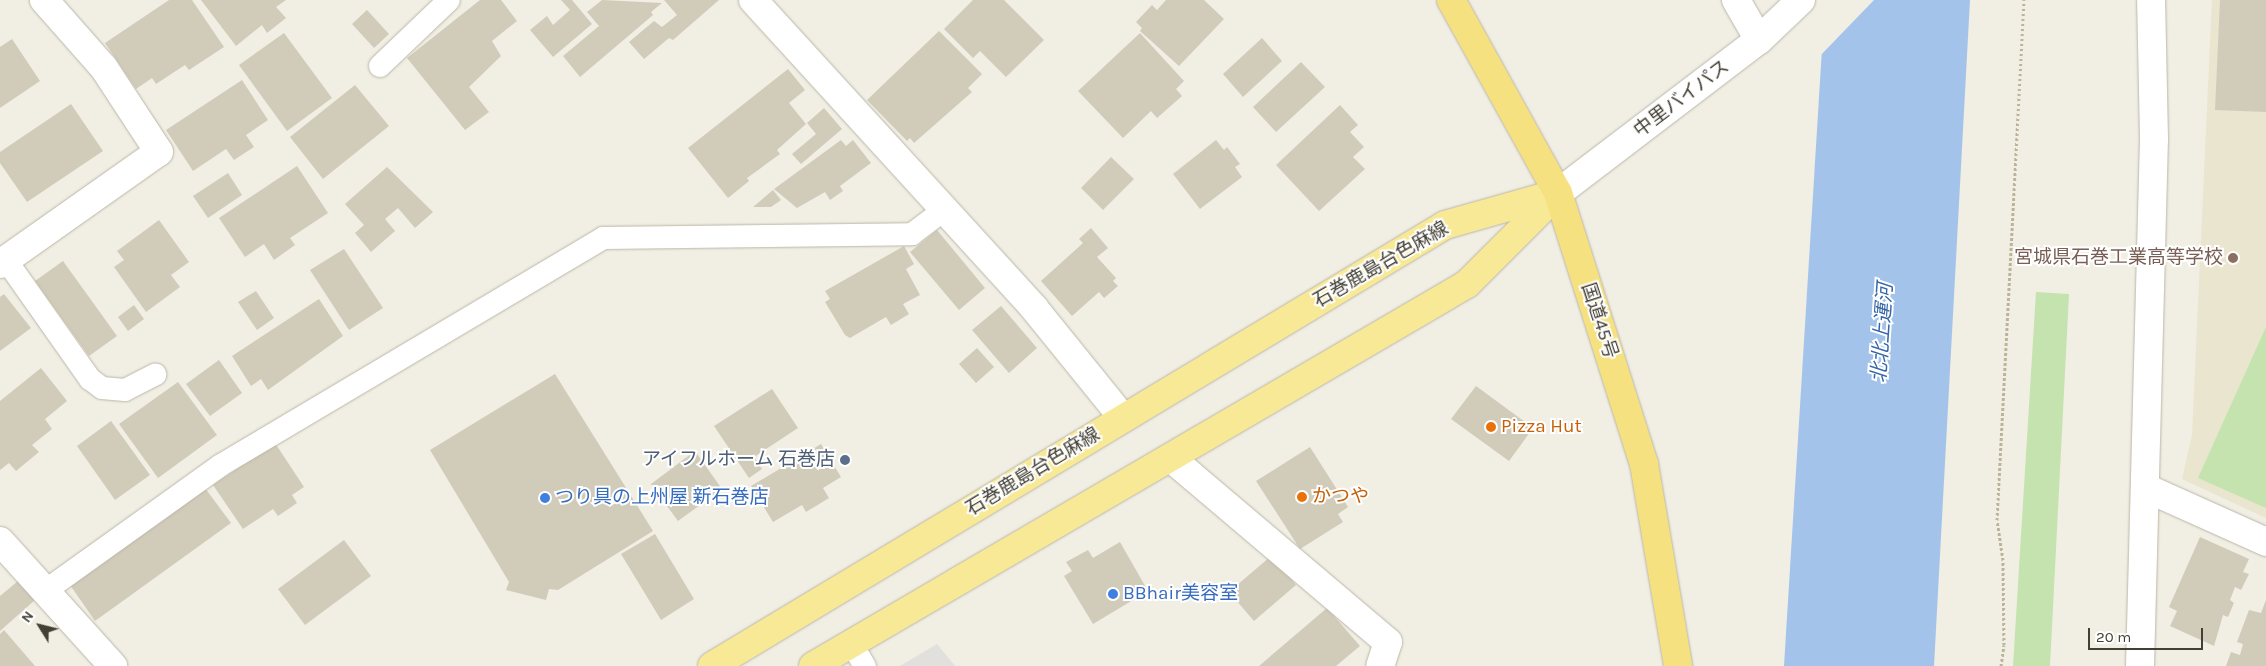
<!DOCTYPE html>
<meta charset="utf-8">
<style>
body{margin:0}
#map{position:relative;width:2266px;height:666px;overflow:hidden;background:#f1eee4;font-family:Karla,"Noto Sans JP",sans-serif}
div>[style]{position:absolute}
.education>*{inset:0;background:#e9e5ce}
.green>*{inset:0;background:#c4e3ae}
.parking>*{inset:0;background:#e1e0dc}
.water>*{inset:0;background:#a3c3eb}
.pier>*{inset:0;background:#f1eee4}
.building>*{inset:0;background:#d1cbba}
.path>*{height:3px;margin-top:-1.5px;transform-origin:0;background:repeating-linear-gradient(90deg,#bcb499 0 2.5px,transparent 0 5px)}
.roads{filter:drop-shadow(0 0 1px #bbb7a7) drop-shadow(0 0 1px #bbb7a7)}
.service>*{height:22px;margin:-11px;padding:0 11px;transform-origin:11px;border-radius:11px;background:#fff}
.minor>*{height:28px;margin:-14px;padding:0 14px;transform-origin:14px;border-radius:14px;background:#fff}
.tertiary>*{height:28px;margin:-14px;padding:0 14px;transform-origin:14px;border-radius:14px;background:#fff}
.primary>*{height:28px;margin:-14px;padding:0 14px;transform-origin:14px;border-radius:14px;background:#f7e996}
.trunk>*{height:28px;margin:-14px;padding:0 14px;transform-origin:14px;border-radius:14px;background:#f6e180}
.dots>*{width:14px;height:14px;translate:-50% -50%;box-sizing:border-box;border:2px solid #fff;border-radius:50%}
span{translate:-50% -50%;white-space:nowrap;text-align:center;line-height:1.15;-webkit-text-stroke:4px #fff;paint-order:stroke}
.street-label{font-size:19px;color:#423f34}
.education-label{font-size:19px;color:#785e54}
.right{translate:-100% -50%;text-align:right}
.food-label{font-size:19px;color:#c56008}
.left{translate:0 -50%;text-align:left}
.service-label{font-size:19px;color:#4e5e75}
.shop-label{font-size:19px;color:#366cbe}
.water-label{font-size:20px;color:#3567a6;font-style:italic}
.north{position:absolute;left:15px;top:601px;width:50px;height:50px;-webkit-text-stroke:4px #fff;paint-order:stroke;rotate:306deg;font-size:14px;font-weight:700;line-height:20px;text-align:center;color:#423f34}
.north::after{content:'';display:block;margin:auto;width:18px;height:22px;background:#423f34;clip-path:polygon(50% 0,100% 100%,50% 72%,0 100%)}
.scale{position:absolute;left:2088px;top:628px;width:115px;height:22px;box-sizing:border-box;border:2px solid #423f34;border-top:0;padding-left:6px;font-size:15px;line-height:18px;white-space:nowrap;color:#423f34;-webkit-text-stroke:4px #fff;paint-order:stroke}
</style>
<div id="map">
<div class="education">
<div style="clip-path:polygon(2212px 0,2266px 0,2266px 518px,2182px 479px,2192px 435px)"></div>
</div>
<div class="green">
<div style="clip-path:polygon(2036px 292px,2069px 294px,2050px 666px,2013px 666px)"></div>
<div style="clip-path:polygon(2266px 327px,2266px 508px,2198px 478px)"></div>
</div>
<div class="parking">
<div style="clip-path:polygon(937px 644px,955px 666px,900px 666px)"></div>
</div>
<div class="water">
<div style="clip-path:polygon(1825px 0,1970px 0,1934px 666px,1784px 666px)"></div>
</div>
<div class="pier">
<div style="clip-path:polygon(1822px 0,1874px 0,1818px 58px)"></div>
</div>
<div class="building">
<div style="clip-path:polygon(169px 0,192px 0,224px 47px,189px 70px,185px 65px,156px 84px,152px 78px,136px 89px,105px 43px)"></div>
<div style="clip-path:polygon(201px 0,286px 0,276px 7px,286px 18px,267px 33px,262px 25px,236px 46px)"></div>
<div style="clip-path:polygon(480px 0,501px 0,517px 21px,492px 41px,501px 56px,469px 87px,489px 112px,465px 130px,407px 58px)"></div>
<div style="clip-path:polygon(561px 0,572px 0,592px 24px,553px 57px,530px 30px,547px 16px,553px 25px,570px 10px)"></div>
<div style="clip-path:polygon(602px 0,662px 3px,651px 12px,653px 15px,580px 77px,563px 56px,599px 26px,587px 12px)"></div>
<div style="clip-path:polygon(664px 0,719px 0,673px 40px,669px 38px,644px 59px,629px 42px,654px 21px,662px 27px,677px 15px)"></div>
<div style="clip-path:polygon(973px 0,1004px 0,1044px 40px,1006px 77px,980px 51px,973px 58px,944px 29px)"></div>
<div style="clip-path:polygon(1166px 0,1204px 0,1224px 19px,1179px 66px,1140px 31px,1142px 28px,1136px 22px,1152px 5px,1157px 10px)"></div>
<div style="clip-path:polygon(2220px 0,2266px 0,2266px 112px,2215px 110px)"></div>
<div style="clip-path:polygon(367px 10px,389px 34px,374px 48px,352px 24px)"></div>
<div style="clip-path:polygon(939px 31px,982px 74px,968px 88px,972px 92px,914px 143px,910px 138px,907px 141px,867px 100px)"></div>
<div style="clip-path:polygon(284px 33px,332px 98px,287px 131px,239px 65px)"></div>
<div style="clip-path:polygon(1140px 33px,1184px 81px,1176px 89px,1182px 96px,1157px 118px,1151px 111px,1123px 138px,1078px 91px)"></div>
<div style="clip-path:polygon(1262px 38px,1282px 61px,1243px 97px,1223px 74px)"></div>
<div style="clip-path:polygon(12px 39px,40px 81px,0 108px,0 47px)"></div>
<div style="clip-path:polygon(1301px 62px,1325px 87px,1276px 132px,1253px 107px)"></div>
<div style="clip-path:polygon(788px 69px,805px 90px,789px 103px,806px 124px,777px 150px,780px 154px,747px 178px,749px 181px,728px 198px,688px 148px)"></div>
<div style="clip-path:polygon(242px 80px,268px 120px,246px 135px,254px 147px,234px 160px,226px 149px,193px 171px,166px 130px)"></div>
<div style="clip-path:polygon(355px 85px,389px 126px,323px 179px,290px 137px)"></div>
<div style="clip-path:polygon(71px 104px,103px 151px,27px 202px,0 163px,0 152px)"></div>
<div style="clip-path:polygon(1340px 105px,1358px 125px,1350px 132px,1364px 147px,1353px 157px,1365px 169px,1319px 211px,1276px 165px)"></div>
<div style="clip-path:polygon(824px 108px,842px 129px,801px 164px,792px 154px,816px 134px,807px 123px)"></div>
<div style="clip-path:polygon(841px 140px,846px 146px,853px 140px,871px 163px,840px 186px,843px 191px,830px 200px,825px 192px,797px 208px,774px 189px)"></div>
<div style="clip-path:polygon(1216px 140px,1224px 150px,1227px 147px,1240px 164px,1235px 167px,1242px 177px,1200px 209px,1173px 174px)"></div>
<div style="clip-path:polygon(1111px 157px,1134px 179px,1103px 210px,1081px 188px)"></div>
<div style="clip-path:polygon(297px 166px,328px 213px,290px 238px,295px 245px,274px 260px,264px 244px,245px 257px,219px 218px)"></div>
<div style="clip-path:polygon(387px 167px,433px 212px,415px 228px,398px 208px,385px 219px,395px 231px,371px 252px,355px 233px,364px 225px,345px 204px)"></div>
<div style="clip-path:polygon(228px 173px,242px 195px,208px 218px,193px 196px)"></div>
<div style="clip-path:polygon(773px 190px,781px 200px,771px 207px,753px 207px)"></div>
<div style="clip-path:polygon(159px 220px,189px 262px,171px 275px,180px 287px,146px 312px,114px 267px,124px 260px,117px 251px)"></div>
<div style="clip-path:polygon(1091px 228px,1108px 248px,1097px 257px,1116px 278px,1113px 281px,1118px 286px,1104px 298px,1099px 292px,1072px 316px,1041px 281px,1083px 243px,1079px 239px)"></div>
<div style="clip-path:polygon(937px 230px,985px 288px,959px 310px,910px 252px)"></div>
<div style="clip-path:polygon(904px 246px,914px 264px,906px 269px,920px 295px,903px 304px,909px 314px,891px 325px,886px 317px,850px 338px,845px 335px,825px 302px,830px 299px,825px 291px)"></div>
<div style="clip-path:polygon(344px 249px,383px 308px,349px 330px,310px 270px)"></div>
<div style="clip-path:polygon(63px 261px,117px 336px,89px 356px,35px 281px)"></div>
<div style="clip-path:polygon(256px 291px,274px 318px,257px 330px,238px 302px)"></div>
<div style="clip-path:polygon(4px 294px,31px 328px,0 351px,0 297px)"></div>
<div style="clip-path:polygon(319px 299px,343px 336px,268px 390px,261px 379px,251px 386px,232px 356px)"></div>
<div style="clip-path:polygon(134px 305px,144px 319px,128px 331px,118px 317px)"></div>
<div style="clip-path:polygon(1001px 306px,1037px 348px,1009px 373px,972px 330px)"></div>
<div style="clip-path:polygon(977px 348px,994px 367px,976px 383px,959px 364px)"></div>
<div style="clip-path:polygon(219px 360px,242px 393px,210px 416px,186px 384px)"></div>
<div style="clip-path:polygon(41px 368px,67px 401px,45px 419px,52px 429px,32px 445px,39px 452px,16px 471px,9px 463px,0 470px,0 401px)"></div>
<div style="clip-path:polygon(555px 374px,653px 531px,558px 590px,549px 589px,546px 600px,506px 590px,509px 582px,430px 450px)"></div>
<div style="clip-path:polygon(178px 382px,217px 435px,158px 478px,119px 424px)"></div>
<div style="clip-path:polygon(1476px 386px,1533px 428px,1509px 461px,1451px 419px)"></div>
<div style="clip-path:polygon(772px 389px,798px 428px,754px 457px,762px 469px,749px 478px,714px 426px)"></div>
<div style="clip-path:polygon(111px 421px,150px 475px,115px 500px,77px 446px)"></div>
<div style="clip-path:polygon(275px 443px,304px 487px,292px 495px,297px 503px,278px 516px,273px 509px,243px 529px,213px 485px)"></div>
<div style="clip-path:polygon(821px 444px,841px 477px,823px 488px,829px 498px,806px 512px,802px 505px,773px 522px,751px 486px)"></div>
<div style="clip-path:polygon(1310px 447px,1348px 507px,1338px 514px,1343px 522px,1300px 549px,1256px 481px)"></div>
<div style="clip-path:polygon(695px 451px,722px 489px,678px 521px,651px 484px)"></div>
<div style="clip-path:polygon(205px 488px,231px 523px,95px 621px,70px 585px)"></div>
<div style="clip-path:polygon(655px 534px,694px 599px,661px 620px,621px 554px)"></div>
<div style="clip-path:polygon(2200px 537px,2249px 559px,2243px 572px,2249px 574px,2241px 590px,2235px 587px,2230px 600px,2234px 603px,2228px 617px,2223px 615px,2214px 646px,2170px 626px,2177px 611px,2169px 607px)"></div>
<div style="clip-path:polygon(344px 540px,371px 576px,305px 625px,278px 589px)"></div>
<div style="clip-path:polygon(1120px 542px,1148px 591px,1093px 624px,1064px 576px,1072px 571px,1066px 562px,1088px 550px,1093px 558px)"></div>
<div style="clip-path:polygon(1271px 556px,1296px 585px,1254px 621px,1229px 592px)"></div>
<div style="clip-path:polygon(18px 581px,35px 600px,0 631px,0 596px)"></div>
<div style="clip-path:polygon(2266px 600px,2266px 666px,2226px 666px,2231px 652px,2240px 655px,2243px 644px,2237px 642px,2249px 610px,2261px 613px)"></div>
<div style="clip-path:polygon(1327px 608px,1360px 646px,1336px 666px,1259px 666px)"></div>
<div style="clip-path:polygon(4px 630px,35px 666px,0 666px,0 634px)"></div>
</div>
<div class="path">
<div style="left:2001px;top:666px;width:21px;rotate:-82deg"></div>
<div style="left:2004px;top:645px;width:85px;rotate:-90.7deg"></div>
<div style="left:2003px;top:560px;width:40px;rotate:-98.5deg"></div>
<div style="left:1997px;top:520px;width:521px;rotate:-87.03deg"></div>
</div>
<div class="roads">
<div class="service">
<div style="left:380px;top:66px;width:95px;rotate:-43.7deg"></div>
<div style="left:6px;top:260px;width:146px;rotate:54.8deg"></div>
<div style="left:90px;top:379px;width:15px;rotate:37deg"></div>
<div style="left:102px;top:388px;width:23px;rotate:5deg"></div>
<div style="left:125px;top:390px;width:34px;rotate:-27deg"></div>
<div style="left:45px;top:591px;width:216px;rotate:-35.6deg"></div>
<div style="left:221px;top:465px;width:444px;rotate:-30.7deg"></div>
<div style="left:603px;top:238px;width:309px;rotate:-0.7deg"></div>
<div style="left:912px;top:234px;width:40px;rotate:-37deg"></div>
<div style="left:851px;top:643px;width:27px;rotate:59deg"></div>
</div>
<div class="minor">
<div style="left:753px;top:0;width:417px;rotate:47.6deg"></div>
<div style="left:1034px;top:308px;width:141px;rotate:51deg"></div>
<div style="left:1736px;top:0;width:46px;rotate:60.1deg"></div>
<div style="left:0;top:264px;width:194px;rotate:-35.2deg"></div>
<div style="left:159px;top:152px;width:100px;rotate:-123.2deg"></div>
<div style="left:104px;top:68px;width:91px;rotate:-131.4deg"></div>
<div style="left:1172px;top:459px;width:283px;rotate:40.3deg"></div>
<div style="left:1388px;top:642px;width:25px;rotate:108deg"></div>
<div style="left:2146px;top:488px;width:132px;rotate:24.2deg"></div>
<div style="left:0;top:541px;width:169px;rotate:47.9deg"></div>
<div style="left:2140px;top:666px;width:527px;rotate:-88.48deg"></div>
<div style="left:2154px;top:139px;width:139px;rotate:-91.2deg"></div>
</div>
<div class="tertiary">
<div style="left:1558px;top:193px;width:253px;rotate:-37.3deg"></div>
<div style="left:1759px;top:40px;width:58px;rotate:-43.6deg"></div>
</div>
<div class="primary">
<div style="left:712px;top:666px;width:855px;rotate:-31.03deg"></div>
<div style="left:1445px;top:225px;width:117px;rotate:-15.8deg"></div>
<div style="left:813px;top:666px;width:757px;rotate:-30.29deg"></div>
<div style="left:1467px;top:284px;width:124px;rotate:-45deg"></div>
</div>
<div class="trunk">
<div style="left:1451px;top:0;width:221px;rotate:61deg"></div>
<div style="left:1558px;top:193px;width:284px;rotate:72.4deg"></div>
<div style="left:1644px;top:464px;width:205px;rotate:80.4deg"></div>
</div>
</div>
<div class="dots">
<div style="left:2233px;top:258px;background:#8d6e63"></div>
<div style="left:1491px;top:427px;background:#e8710a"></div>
<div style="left:845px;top:460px;background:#5c6f8a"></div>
<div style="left:1302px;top:497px;background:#e8710a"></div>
<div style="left:545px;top:498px;background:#3f7fe0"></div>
<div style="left:1113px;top:594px;background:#3f7fe0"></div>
</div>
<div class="street-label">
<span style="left:1682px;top:99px;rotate:-37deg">中里バイパス</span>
<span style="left:1381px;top:265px;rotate:-30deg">石巻鹿島台色麻線</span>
<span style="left:1599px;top:321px;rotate:72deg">国道45号</span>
<span style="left:1033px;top:472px;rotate:-31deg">石巻鹿島台色麻線</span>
</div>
<div class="education-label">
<span class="right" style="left:2223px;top:258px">宮城県石巻工業高等学校</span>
</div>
<div class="food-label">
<span class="left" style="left:1501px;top:427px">Pizza Hut</span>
<span class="left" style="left:1312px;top:497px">かつや</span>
</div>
<div class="service-label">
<span class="right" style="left:835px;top:460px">アイフルホーム 石巻店</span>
</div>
<div class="shop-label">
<span class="left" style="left:555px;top:498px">つり具の上州屋 新石巻店</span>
<span class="left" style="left:1123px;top:594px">BBhair美容室</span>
</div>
<div class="water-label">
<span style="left:1882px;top:333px;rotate:-86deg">北北上運河</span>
</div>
<div class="north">N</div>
<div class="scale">20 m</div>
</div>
